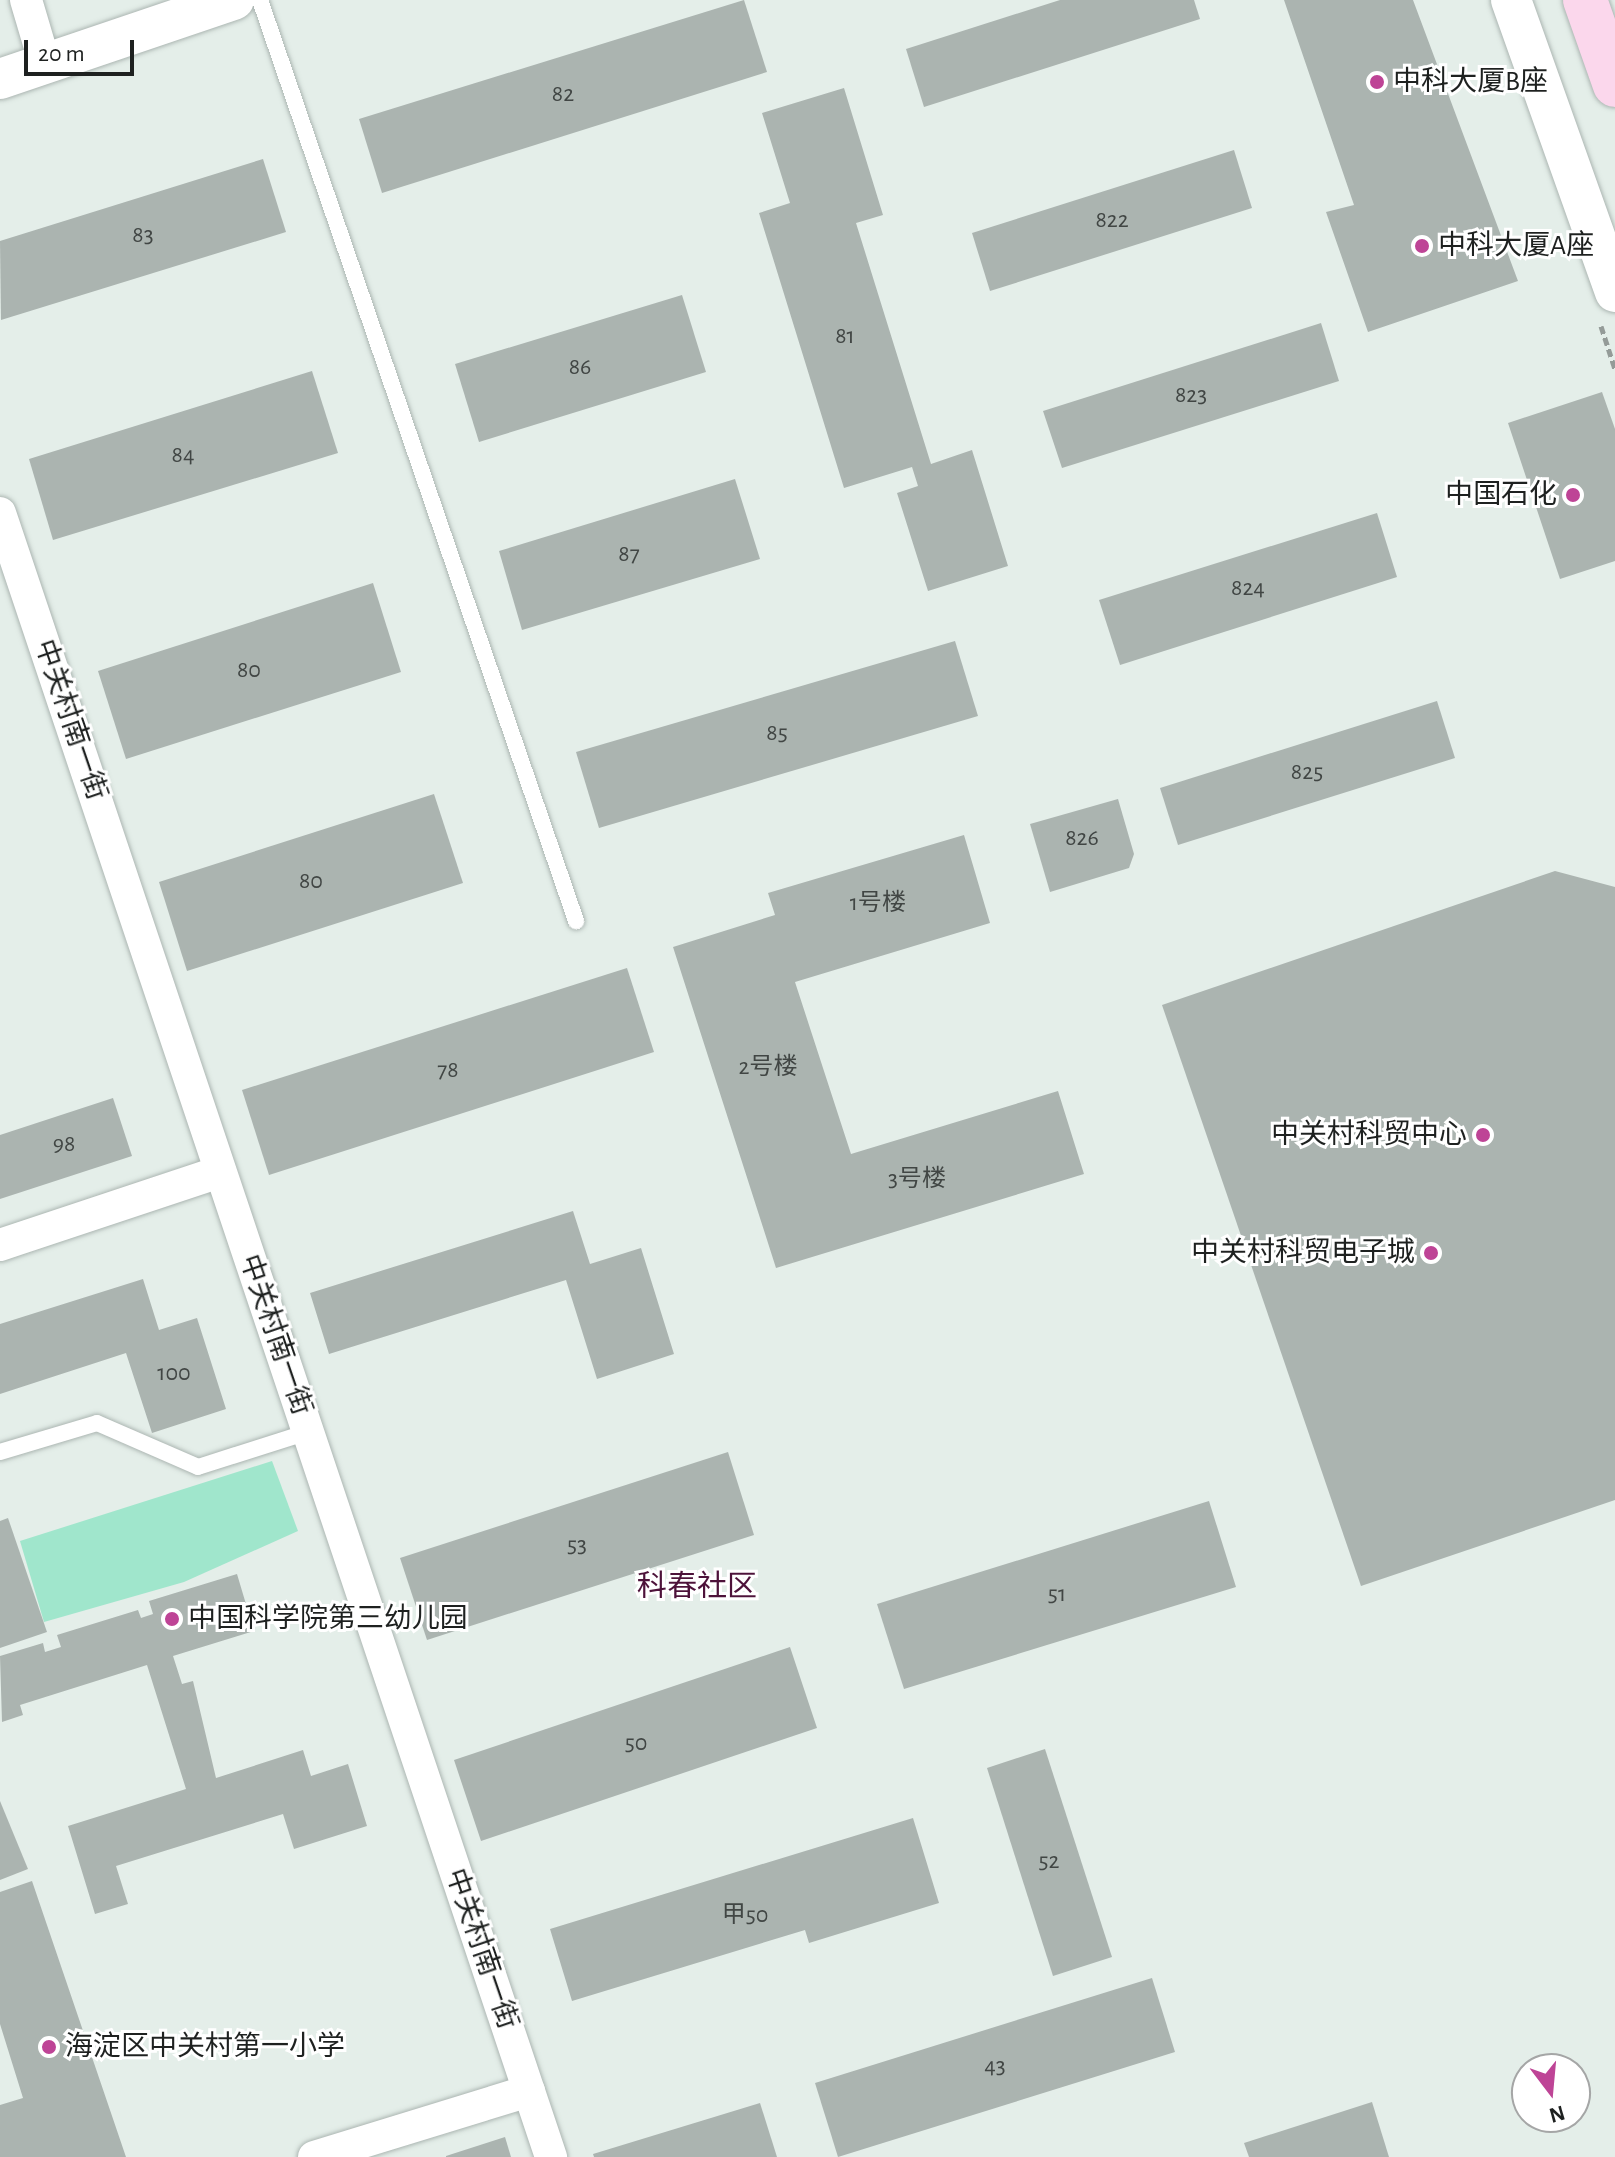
<!DOCTYPE html>
<meta charset="utf-8">
<style>
body{margin:0}
#map{position:relative;width:1615px;height:2157px;overflow:hidden;background:#e4eee9;font-family:"Alegreya Sans","Noto Sans SC",sans-serif}
div>[style]{position:absolute}
.green>*{inset:0;background:#a0e6cc}
.building>*{inset:0;background:#abb4b0}
.path>*{height:5px;margin-top:-2.5px;transform-origin:0;background:repeating-linear-gradient(90deg,#949b98 0 8px,transparent 0 12px)}
.roads{filter:drop-shadow(0 0 2px #acb6b2) drop-shadow(0 0 2px #acb6b2)}
.service>*{height:16px;margin:-8px;padding:0 8px;transform-origin:8px;border-radius:8px;background:#fff}
.minor>*{height:32px;margin:-16px;padding:0 16px;transform-origin:16px;border-radius:16px;background:#fff}
.tertiary>*{height:40px;margin:-20px;padding:0 20px;transform-origin:20px;border-radius:20px;background:#fff}
.primary>*{height:44px;margin:-22px;padding:0 22px;transform-origin:22px;border-radius:22px;background:#fbd7ec}
.dots>*{width:22px;height:22px;translate:-50% -50%;box-sizing:border-box;border:4px solid #fff;border-radius:50%}
span{translate:-50% -50%;white-space:nowrap;text-align:center;line-height:1.15;-webkit-text-stroke:6px #fff;paint-order:stroke}
.number-label{font-size:24px;color:#414644}
.number-label span{-webkit-text-stroke-width:0}
.poi-label{font-size:28px;color:#1e2120}
.left{translate:0 -50%;text-align:left}
.right{translate:-100% -50%;text-align:right}
.street-label{font-size:28px;color:#1e2120}
.neighbourhood-label{font-size:30px;color:#4d123a}
.north{position:absolute;left:1511px;top:2053px;width:80px;height:80px;box-sizing:border-box;background:#fff;border:2px solid #a5a6a6;border-radius:50%;rotate:164deg;font-size:22px;font-weight:700;line-height:32px;text-align:center;color:#1e2120}
.north::after{content:'';display:block;margin:auto;width:28px;height:36px;background:#be4496;clip-path:polygon(50% 0,100% 100%,50% 72%,0 100%)}
.scale{position:absolute;left:24px;top:40px;width:110px;height:36px;box-sizing:border-box;border:4px solid #1e2120;border-top:0;padding-left:10px;font-size:24px;line-height:28px;white-space:nowrap;color:#1e2120;-webkit-text-stroke:6px #fff;paint-order:stroke}
</style>
<div id="map">
<div class="green">
<div style="clip-path:polygon(272px 1461px,298px 1531px,184px 1582px,44px 1622px,20px 1541px)"></div>
</div>
<div class="building">
<div style="clip-path:polygon(744px 0,767px 72px,382px 193px,359px 119px)"></div>
<div style="clip-path:polygon(1060px 0,1194px 0,1200px 19px,924px 107px,906px 49px)"></div>
<div style="clip-path:polygon(1284px 0,1413px 0,1518px 281px,1368px 332px,1326px 212px,1354px 205px)"></div>
<div style="clip-path:polygon(844px 88px,883px 215px,856px 223px,931px 464px,972px 450px,1008px 566px,928px 591px,897px 493px,918px 486px,912px 467px,844px 488px,759px 213px,790px 203px,762px 113px)"></div>
<div style="clip-path:polygon(1234px 150px,1252px 208px,990px 291px,972px 233px)"></div>
<div style="clip-path:polygon(263px 159px,286px 232px,1px 320px,0 241px)"></div>
<div style="clip-path:polygon(682px 295px,706px 372px,479px 442px,455px 364px)"></div>
<div style="clip-path:polygon(1321px 323px,1339px 381px,1062px 468px,1043px 411px)"></div>
<div style="clip-path:polygon(312px 371px,338px 453px,53px 540px,29px 459px)"></div>
<div style="clip-path:polygon(1602px 392px,1615px 429px,1615px 561px,1560px 579px,1508px 423px)"></div>
<div style="clip-path:polygon(735px 479px,760px 559px,522px 630px,499px 551px)"></div>
<div style="clip-path:polygon(1377px 513px,1397px 577px,1120px 665px,1099px 600px)"></div>
<div style="clip-path:polygon(373px 583px,401px 672px,126px 759px,98px 671px)"></div>
<div style="clip-path:polygon(955px 641px,978px 716px,599px 828px,576px 752px)"></div>
<div style="clip-path:polygon(1437px 701px,1455px 758px,1178px 845px,1160px 788px)"></div>
<div style="clip-path:polygon(434px 794px,463px 883px,187px 971px,159px 882px)"></div>
<div style="clip-path:polygon(1118px 799px,1134px 854px,1129px 868px,1050px 892px,1030px 824px)"></div>
<div style="clip-path:polygon(964px 835px,990px 923px,795px 982px,851px 1154px,1058px 1091px,1084px 1174px,776px 1268px,673px 947px,775px 915px,768px 893px)"></div>
<div style="clip-path:polygon(1555px 871px,1615px 887px,1615px 1500px,1361px 1586px,1162px 1005px)"></div>
<div style="clip-path:polygon(627px 968px,654px 1052px,269px 1175px,242px 1090px)"></div>
<div style="clip-path:polygon(113px 1098px,132px 1156px,0 1199px,0 1135px)"></div>
<div style="clip-path:polygon(573px 1211px,590px 1264px,641px 1248px,674px 1354px,597px 1379px,566px 1280px,329px 1354px,310px 1293px)"></div>
<div style="clip-path:polygon(143px 1279px,159px 1330px,197px 1318px,226px 1409px,152px 1433px,126px 1353px,0 1394px,0 1324px)"></div>
<div style="clip-path:polygon(728px 1452px,754px 1535px,427px 1640px,400px 1558px)"></div>
<div style="clip-path:polygon(1209px 1501px,1236px 1587px,904px 1689px,877px 1604px)"></div>
<div style="clip-path:polygon(8px 1518px,47px 1632px,0 1648px,0 1521px)"></div>
<div style="clip-path:polygon(237px 1574px,254px 1631px,173px 1656px,182px 1684px,193px 1681px,216px 1778px,303px 1750px,311px 1776px,348px 1764px,367px 1826px,294px 1849px,283px 1814px,116px 1866px,128px 1904px,95px 1914px,68px 1826px,186px 1789px,147px 1665px,20px 1705px,23px 1715px,2px 1722px,0 1656px,43px 1643px,45px 1652px,61px 1647px,57px 1635px,138px 1610px,141px 1618px,153px 1614px,149px 1601px)"></div>
<div style="clip-path:polygon(790px 1647px,817px 1728px,481px 1841px,454px 1760px)"></div>
<div style="clip-path:polygon(1045px 1749px,1112px 1957px,1053px 1976px,987px 1768px)"></div>
<div style="clip-path:polygon(0 1801px,28px 1869px,0 1880px)"></div>
<div style="clip-path:polygon(913px 1818px,939px 1903px,809px 1943px,805px 1930px,572px 2001px,550px 1929px)"></div>
<div style="clip-path:polygon(32px 1881px,126px 2157px,0 2157px,0 2105px,23px 2098px,0 2024px,0 1892px)"></div>
<div style="clip-path:polygon(1152px 1978px,1175px 2052px,838px 2157px,815px 2083px)"></div>
<div style="clip-path:polygon(1372px 2102px,1389px 2157px,1249px 2157px,1244px 2143px)"></div>
<div style="clip-path:polygon(760px 2103px,777px 2157px,594px 2157px,593px 2154px)"></div>
<div style="clip-path:polygon(505px 2137px,511px 2157px,446px 2157px,446px 2156px)"></div>
</div>
<div class="path">
<div style="left:1601px;top:326px;width:45px;rotate:72deg"></div>
</div>
<div class="roads">
<div class="service">
<div style="left:260px;top:0;width:974px;rotate:71.06deg"></div>
<div style="left:0;top:1452px;width:101px;rotate:-16.6deg"></div>
<div style="left:97px;top:1423px;width:110px;rotate:23.5deg"></div>
<div style="left:198px;top:1467px;width:115px;rotate:-17.7deg"></div>
</div>
<div class="minor">
<div style="left:26px;top:0;width:67px;rotate:73.5deg"></div>
<div style="left:0;top:513px;width:1734px;rotate:71.47deg"></div>
<div style="left:0;top:1245px;width:232px;rotate:-18.4deg"></div>
<div style="left:314px;top:2157px;width:225px;rotate:-17.1deg"></div>
</div>
<div class="tertiary">
<div style="left:1511px;top:0;width:310px;rotate:70.4deg"></div>
<div style="left:0;top:79px;width:247px;rotate:-18.7deg"></div>
</div>
<div class="primary">
<div style="left:1585px;top:0;width:90px;rotate:70.6deg"></div>
</div>
</div>
<div class="dots">
<div style="left:1377px;top:82px;background:#be4496"></div>
<div style="left:1422px;top:246px;background:#be4496"></div>
<div style="left:1573px;top:495px;background:#be4496"></div>
<div style="left:1483px;top:1135px;background:#be4496"></div>
<div style="left:1431px;top:1253px;background:#be4496"></div>
<div style="left:172px;top:1619px;background:#be4496"></div>
<div style="left:49px;top:2047px;background:#be4496"></div>
</div>
<div class="number-label">
<span style="left:563px;top:95px">82</span>
<span style="left:1112px;top:221px">822</span>
<span style="left:143px;top:236px">83</span>
<span style="left:845px;top:337px">81</span>
<span style="left:580px;top:368px">86</span>
<span style="left:1191px;top:396px">823</span>
<span style="left:183px;top:456px">84</span>
<span style="left:629px;top:555px">87</span>
<span style="left:1248px;top:589px">824</span>
<span style="left:249px;top:671px">80</span>
<span style="left:777px;top:734px">85</span>
<span style="left:1307px;top:773px">825</span>
<span style="left:1082px;top:839px">826</span>
<span style="left:311px;top:882px">80</span>
<span style="left:878px;top:904px">1号楼</span>
<span style="left:768px;top:1068px">2号楼</span>
<span style="left:448px;top:1071px">78</span>
<span style="left:64px;top:1145px">98</span>
<span style="left:917px;top:1180px">3号楼</span>
<span style="left:174px;top:1374px">100</span>
<span style="left:577px;top:1546px">53</span>
<span style="left:1057px;top:1595px">51</span>
<span style="left:636px;top:1744px">50</span>
<span style="left:1049px;top:1862px">52</span>
<span style="left:745px;top:1916px">甲50</span>
<span style="left:995px;top:2067px">43</span>
</div>
<div class="poi-label">
<span class="left" style="left:1393px;top:82px">中科大厦B座</span>
<span class="left" style="left:1438px;top:246px">中科大厦A座</span>
<span class="right" style="left:1557px;top:495px">中国石化</span>
<span class="right" style="left:1467px;top:1135px">中关村科贸中心</span>
<span class="right" style="left:1415px;top:1253px">中关村科贸电子城</span>
<span class="left" style="left:188px;top:1619px">中国科学院第三幼儿园</span>
<span class="left" style="left:65px;top:2047px">海淀区中关村第一小学</span>
</div>
<div class="street-label">
<span style="left:70px;top:720px;rotate:71deg">中关村南一街</span>
<span style="left:275px;top:1335px;rotate:71deg">中关村南一街</span>
<span style="left:481px;top:1949px;rotate:71deg">中关村南一街</span>
</div>
<div class="neighbourhood-label">
<span style="left:697px;top:1587px">科春社区</span>
</div>
<div class="north">N</div>
<div class="scale">20 m</div>
</div>
